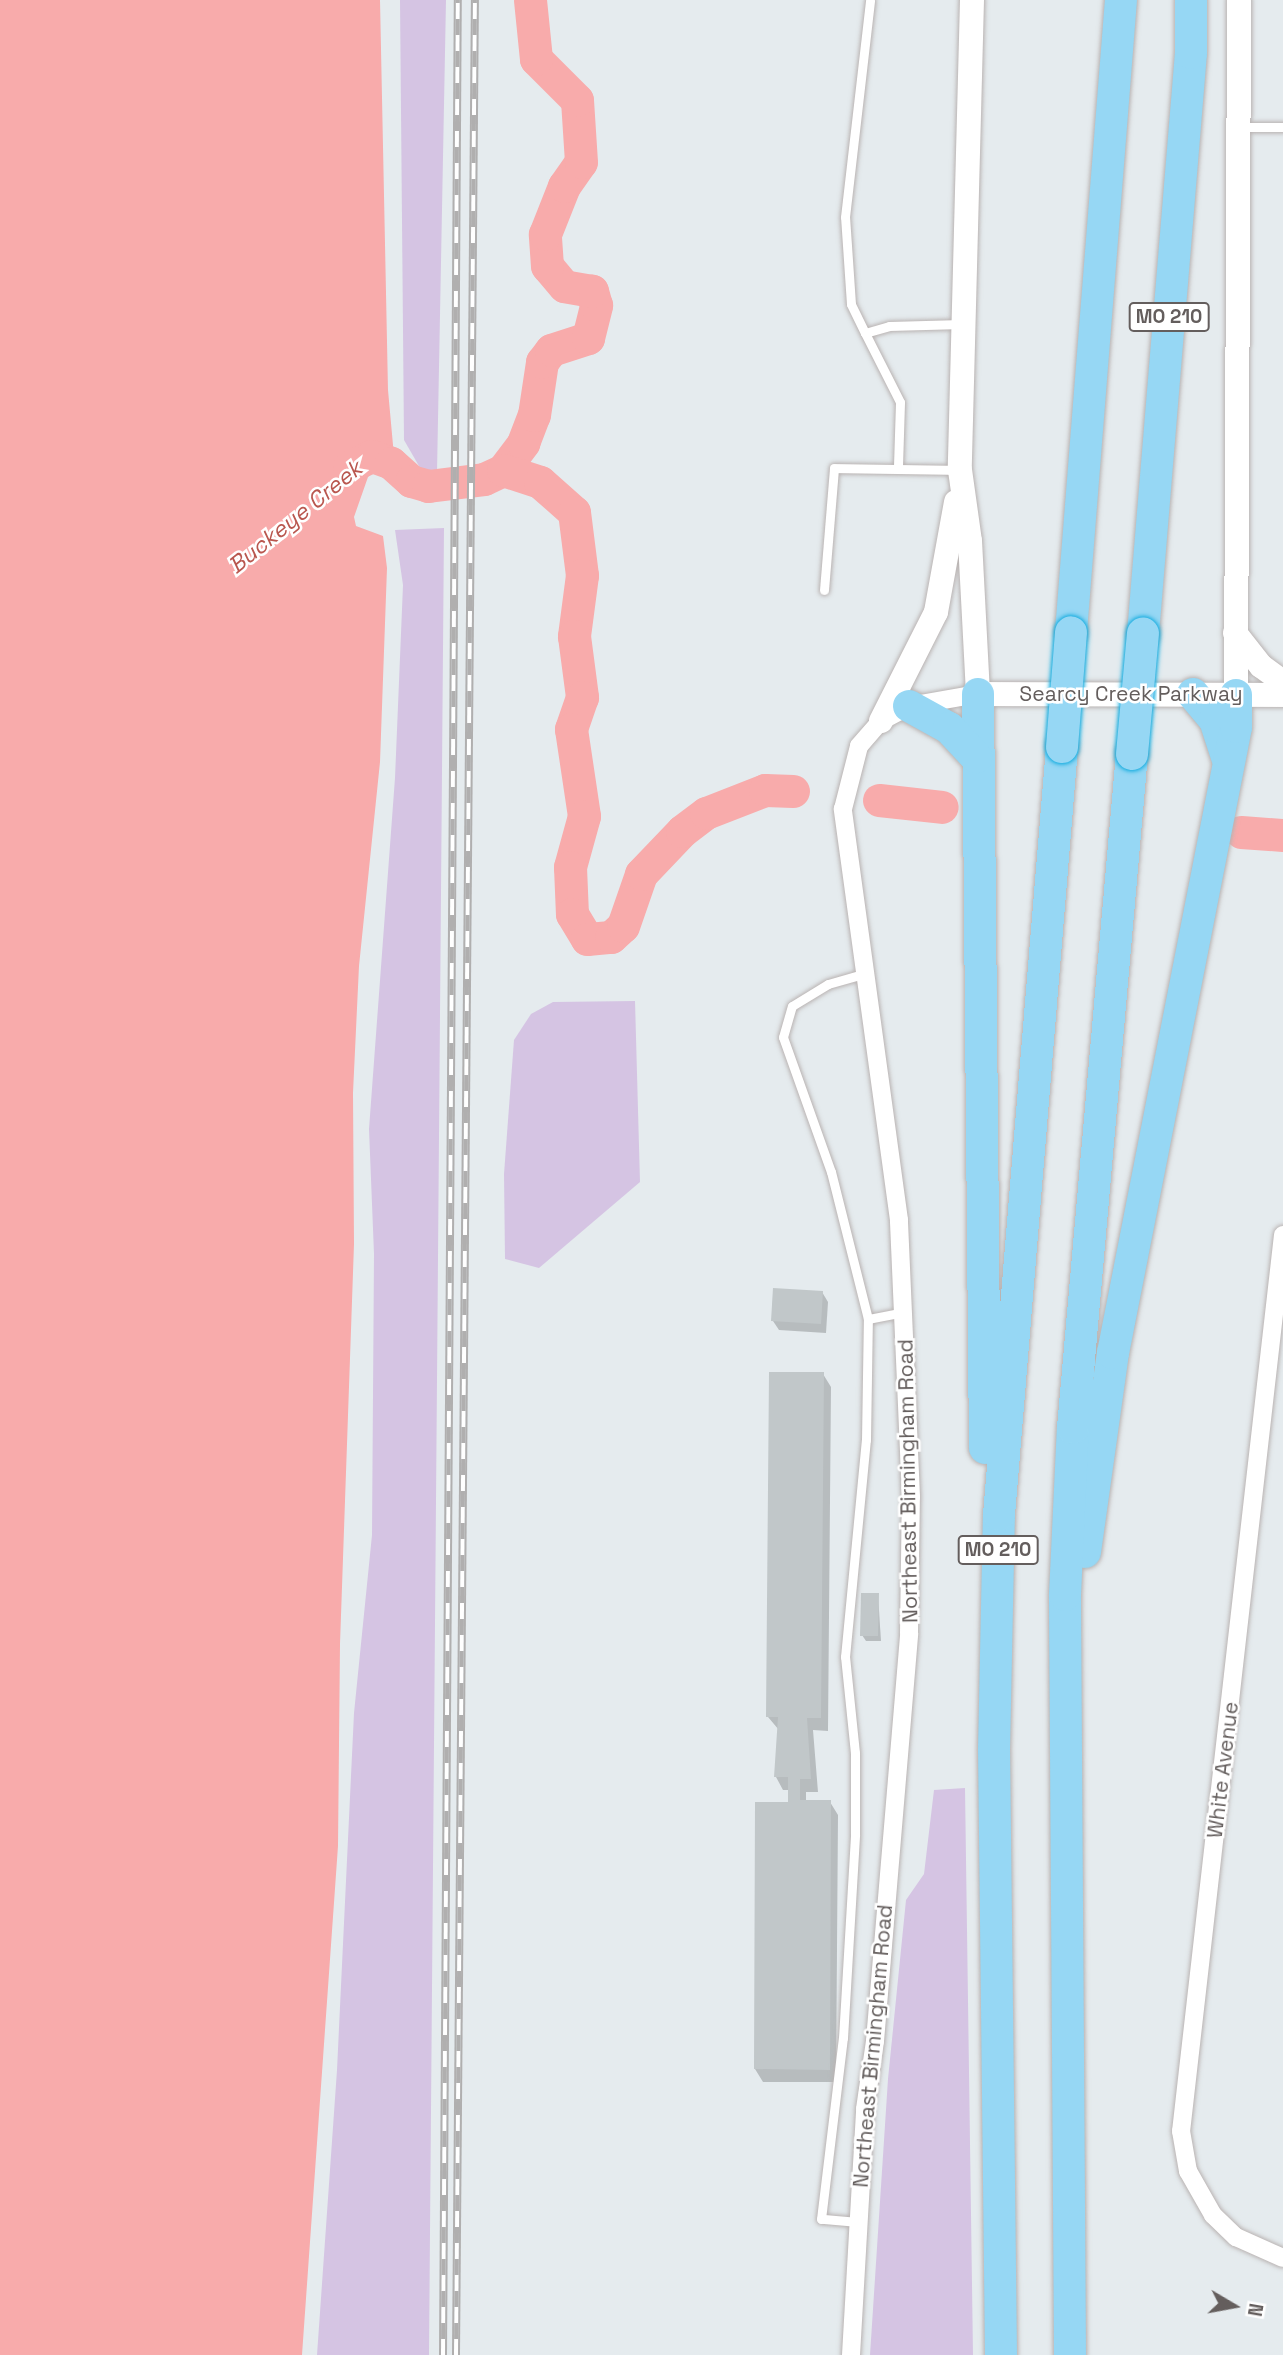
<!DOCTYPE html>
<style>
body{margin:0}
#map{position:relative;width:1283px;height:2355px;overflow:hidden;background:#e5ebee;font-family:"Space Grotesk",sans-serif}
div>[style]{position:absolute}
.green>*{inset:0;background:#d5c4e3}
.water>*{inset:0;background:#f8abab}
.shadow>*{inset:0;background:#0003}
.river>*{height:33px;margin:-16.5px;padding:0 16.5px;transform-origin:16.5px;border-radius:16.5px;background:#f8abab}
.building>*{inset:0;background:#c1c7c9}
.roads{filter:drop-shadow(0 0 2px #b9b3b2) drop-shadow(0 0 2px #b9b3b2)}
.lane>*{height:9px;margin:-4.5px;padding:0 4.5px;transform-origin:4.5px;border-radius:4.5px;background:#fff}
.street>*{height:18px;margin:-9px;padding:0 9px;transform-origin:9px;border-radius:9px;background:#fff}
.secondary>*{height:24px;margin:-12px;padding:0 12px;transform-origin:12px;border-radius:12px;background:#fff}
.highway>*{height:32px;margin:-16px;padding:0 16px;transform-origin:16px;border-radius:16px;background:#96d7f4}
.rail>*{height:8px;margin-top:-4px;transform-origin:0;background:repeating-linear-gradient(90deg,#fff 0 16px,#b0afaf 0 32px);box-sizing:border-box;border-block:2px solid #b0afaf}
.bridges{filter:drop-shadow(0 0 2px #14acdf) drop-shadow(0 0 2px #14acdf)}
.highway-bridge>*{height:32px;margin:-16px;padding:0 16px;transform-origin:16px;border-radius:16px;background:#96d7f4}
span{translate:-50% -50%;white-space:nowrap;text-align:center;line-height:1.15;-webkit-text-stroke:5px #fff;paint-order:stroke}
.shield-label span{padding:2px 5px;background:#fff;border:2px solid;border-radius:5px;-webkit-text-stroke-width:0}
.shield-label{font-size:19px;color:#645e5d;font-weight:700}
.street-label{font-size:21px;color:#645e5d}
.water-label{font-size:23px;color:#b9574f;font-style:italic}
.north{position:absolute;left:1199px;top:2271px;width:70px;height:70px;-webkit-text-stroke:5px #fff;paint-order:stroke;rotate:100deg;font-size:19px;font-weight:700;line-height:28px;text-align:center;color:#645e5d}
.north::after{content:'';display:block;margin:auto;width:24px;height:32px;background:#645e5d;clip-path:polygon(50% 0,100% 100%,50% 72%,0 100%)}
</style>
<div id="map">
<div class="green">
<div style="clip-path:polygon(400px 0,446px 0,437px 472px,423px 473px,404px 440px)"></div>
<div style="clip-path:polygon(444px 528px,429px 2355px,317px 2355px,337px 2070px,354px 1713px,372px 1535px,374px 1254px,369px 1129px,395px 778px,403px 585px,395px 530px)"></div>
<div style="clip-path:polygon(635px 1001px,640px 1182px,539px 1268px,505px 1259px,504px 1174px,514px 1040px,531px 1014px,553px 1002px)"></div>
<div style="clip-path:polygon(965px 1788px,973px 2355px,870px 2355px,888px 2079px,906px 1900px,924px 1874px,934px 1790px)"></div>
</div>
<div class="water">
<div style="clip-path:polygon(0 0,380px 0,388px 390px,394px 456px,387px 468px,376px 469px,368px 477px,354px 517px,356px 526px,383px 536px,387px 568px,380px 762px,359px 966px,353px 1093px,354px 1244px,340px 1644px,338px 1846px,302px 2355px,0 2355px)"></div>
</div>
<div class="shadow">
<div style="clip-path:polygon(822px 1292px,828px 1302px,826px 1333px,779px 1330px,773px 1321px)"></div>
<div style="clip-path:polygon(823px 1374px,831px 1387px,828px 1731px,813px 1730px,818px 1792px,806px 1792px,806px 1802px,830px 1802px,838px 1815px,836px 2082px,763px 2082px,755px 2069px,790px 1804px,790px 1790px,783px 1790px,776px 1777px,779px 1730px,768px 1717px)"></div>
<div style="clip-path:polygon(878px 1595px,881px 1641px,866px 1641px,862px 1635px)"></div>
</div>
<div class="river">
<div style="left:349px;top:467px;width:25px;rotate:-26deg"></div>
<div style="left:372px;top:456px;width:20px;rotate:20deg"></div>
<div style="left:391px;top:463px;width:27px;rotate:42deg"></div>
<div style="left:411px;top:481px;width:18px;rotate:16deg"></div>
<div style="left:428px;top:486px;width:56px;rotate:-7.1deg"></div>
<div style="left:484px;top:479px;width:21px;rotate:-25deg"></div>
<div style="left:503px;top:470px;width:34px;rotate:-53deg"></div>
<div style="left:523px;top:443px;width:30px;rotate:-69deg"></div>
<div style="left:534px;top:415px;width:54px;rotate:-81.4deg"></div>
<div style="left:542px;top:362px;width:15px;rotate:-53deg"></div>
<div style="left:551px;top:350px;width:39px;rotate:-18deg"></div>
<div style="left:588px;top:338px;width:34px;rotate:-76deg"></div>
<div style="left:596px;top:305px;width:15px;rotate:-106deg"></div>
<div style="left:592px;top:291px;width:28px;rotate:-170deg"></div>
<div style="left:564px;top:286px;width:26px;rotate:-130deg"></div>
<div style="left:547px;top:266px;width:32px;rotate:-94deg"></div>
<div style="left:545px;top:234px;width:52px;rotate:-68.4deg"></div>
<div style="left:564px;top:186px;width:29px;rotate:-55deg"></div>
<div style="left:581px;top:162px;width:62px;rotate:-93.7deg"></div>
<div style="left:577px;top:100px;width:58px;rotate:-135deg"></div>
<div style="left:536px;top:59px;width:59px;rotate:-95.8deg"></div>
<div style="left:503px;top:470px;width:39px;rotate:18deg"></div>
<div style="left:540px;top:482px;width:45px;rotate:41.4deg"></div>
<div style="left:574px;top:512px;width:64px;rotate:82.8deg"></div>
<div style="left:582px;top:575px;width:62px;rotate:97.5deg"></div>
<div style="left:574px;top:636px;width:62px;rotate:82.5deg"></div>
<div style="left:582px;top:697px;width:34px;rotate:109deg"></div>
<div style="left:571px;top:729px;width:88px;rotate:81.5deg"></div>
<div style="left:584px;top:816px;width:53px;rotate:105.4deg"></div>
<div style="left:570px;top:867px;width:47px;rotate:87.6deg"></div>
<div style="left:572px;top:914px;width:29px;rotate:59deg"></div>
<div style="left:587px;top:939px;width:24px;rotate:-5deg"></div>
<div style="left:611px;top:937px;width:16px;rotate:-43deg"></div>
<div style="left:623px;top:926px;width:55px;rotate:-70.9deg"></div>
<div style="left:641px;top:874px;width:59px;rotate:-46.4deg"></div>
<div style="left:682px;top:831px;width:30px;rotate:-37deg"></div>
<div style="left:706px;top:813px;width:63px;rotate:-21.3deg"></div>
<div style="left:765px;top:790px;width:28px;rotate:2deg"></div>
<div style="left:879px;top:800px;width:63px;rotate:6.3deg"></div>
<div style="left:1241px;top:832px;width:42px;rotate:4.1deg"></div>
</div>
<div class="building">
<div style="clip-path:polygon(773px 1288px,823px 1291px,821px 1324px,771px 1321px)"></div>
<div style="clip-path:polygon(769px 1372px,824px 1372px,821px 1718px,807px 1718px,811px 1779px,800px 1779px,800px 1800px,831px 1800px,830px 2070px,754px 2069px,755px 1802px,788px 1802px,788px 1777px,774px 1777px,778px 1717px,766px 1717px)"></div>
<div style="clip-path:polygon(861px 1593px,879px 1593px,878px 1636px,860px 1636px)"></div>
</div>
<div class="roads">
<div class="lane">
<div style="left:1240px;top:127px;width:43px"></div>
<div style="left:865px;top:333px;width:32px;rotate:-116deg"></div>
<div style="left:851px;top:304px;width:87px;rotate:-93.9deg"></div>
<div style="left:845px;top:217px;width:218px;rotate:-83.4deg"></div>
<div style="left:898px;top:466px;width:64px;rotate:-88.2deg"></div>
<div style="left:900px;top:402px;width:77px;rotate:-116.9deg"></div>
<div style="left:865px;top:333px;width:25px;rotate:-16deg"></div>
<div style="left:889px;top:326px;width:73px;rotate:-1.6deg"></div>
<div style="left:824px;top:590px;width:122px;rotate:-85.3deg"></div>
<div style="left:834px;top:468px;width:125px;rotate:0.9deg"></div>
<div style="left:868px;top:1319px;width:37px;rotate:-11deg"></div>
<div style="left:858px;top:2222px;width:37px;rotate:-175deg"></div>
<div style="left:821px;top:2219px;width:182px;rotate:-83.1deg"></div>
<div style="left:843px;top:2038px;width:204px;rotate:-86.6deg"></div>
<div style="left:855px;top:1834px;width:81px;rotate:-90deg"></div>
<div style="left:855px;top:1753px;width:97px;rotate:-95.9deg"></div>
<div style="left:845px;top:1657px;width:218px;rotate:-84.5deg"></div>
<div style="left:866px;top:1440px;width:121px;rotate:-89.1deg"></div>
<div style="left:868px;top:1319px;width:152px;rotate:-104.1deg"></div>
<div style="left:831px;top:1172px;width:143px;rotate:-109.6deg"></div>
<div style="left:783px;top:1037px;width:32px;rotate:-74deg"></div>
<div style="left:792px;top:1006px;width:42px;rotate:-31.4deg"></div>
<div style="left:828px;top:984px;width:36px;rotate:-16deg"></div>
</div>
<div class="street">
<div style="left:1283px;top:1235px;width:902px;rotate:96.49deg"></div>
<div style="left:1181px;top:2131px;width:41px;rotate:80.1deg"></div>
<div style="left:1188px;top:2171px;width:51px;rotate:60.4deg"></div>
<div style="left:1213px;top:2215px;width:32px;rotate:44deg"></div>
<div style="left:1236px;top:2237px;width:51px;rotate:24.1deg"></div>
<div style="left:851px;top:2355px;width:246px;rotate:-86.7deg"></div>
<div style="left:865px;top:2109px;width:69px;rotate:-81.6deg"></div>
<div style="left:875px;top:2041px;width:409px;rotate:-85.2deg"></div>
<div style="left:909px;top:1633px;width:136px;rotate:-89.2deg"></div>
<div style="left:911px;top:1497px;width:277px;rotate:-92.5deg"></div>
<div style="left:899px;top:1220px;width:415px;rotate:-97.8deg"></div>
<div style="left:843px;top:809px;width:65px;rotate:-75.7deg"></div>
<div style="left:859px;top:746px;width:33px;rotate:-49deg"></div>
<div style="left:881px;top:721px;width:32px;rotate:-28deg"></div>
<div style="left:909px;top:706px;width:70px;rotate:-9.9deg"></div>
</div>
<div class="secondary">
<div style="left:972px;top:0;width:470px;rotate:91.5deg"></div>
<div style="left:960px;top:470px;width:72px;rotate:82deg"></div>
<div style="left:970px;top:541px;width:153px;rotate:87deg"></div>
<div style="left:978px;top:694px;width:305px;rotate:0.2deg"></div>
<div style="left:1235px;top:633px;width:42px;rotate:51.8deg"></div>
<div style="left:1261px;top:666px;width:27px;rotate:36deg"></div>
<div style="left:1236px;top:695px;width:695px;rotate:-89.75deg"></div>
<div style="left:881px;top:721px;width:122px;rotate:-63.2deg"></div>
<div style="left:936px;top:612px;width:112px;rotate:-79.7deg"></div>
</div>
<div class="highway">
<div style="left:1071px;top:632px;width:634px;rotate:-85.48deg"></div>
<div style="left:1143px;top:634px;width:583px;rotate:-85.28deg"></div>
<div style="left:1191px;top:53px;width:53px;rotate:-90deg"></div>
<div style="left:978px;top:694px;width:754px;rotate:89.47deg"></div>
<div style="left:1193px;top:694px;width:34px;rotate:50deg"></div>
<div style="left:1215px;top:720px;width:40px;rotate:72deg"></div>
<div style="left:909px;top:706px;width:46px;rotate:28.8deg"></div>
<div style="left:949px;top:728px;width:40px;rotate:47deg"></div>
<div style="left:1085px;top:1552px;width:201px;rotate:-82deg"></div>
<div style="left:1113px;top:1353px;width:638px;rotate:-78.88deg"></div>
<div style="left:1236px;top:727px;width:32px;rotate:-90deg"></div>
<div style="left:1001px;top:2355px;width:605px;rotate:-90.66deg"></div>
<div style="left:994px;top:1750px;width:235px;rotate:-88.8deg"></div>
<div style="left:999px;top:1515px;width:771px;rotate:-85.31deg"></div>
<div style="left:1070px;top:2355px;width:760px;rotate:-90.38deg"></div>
<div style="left:1065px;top:1595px;width:167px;rotate:-87.3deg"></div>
<div style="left:1073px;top:1428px;width:677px;rotate:-85deg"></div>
</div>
</div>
<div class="rail">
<div style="left:443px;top:2355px;width:2355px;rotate:-89.64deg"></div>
<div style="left:456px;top:2355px;width:2355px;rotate:-89.54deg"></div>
</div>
<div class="bridges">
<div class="highway-bridge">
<div style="left:1062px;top:747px;width:115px;rotate:-85.5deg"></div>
<div style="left:1132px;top:754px;width:121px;rotate:-84.8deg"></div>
</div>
</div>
<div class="shield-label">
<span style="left:1169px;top:317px">MO 210</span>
<span style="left:998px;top:1550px">MO 210</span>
</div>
<div class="street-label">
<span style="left:1131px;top:694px">Searcy Creek Parkway</span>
<span style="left:908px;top:1481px;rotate:-91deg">Northeast Birmingham Road</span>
<span style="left:1223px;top:1770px;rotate:-83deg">White Avenue</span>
<span style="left:873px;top:2046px;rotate:-85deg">Northeast Birmingham Road</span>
</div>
<div class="water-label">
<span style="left:295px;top:517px;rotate:-39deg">Buckeye Creek</span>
</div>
<div class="north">N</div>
</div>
